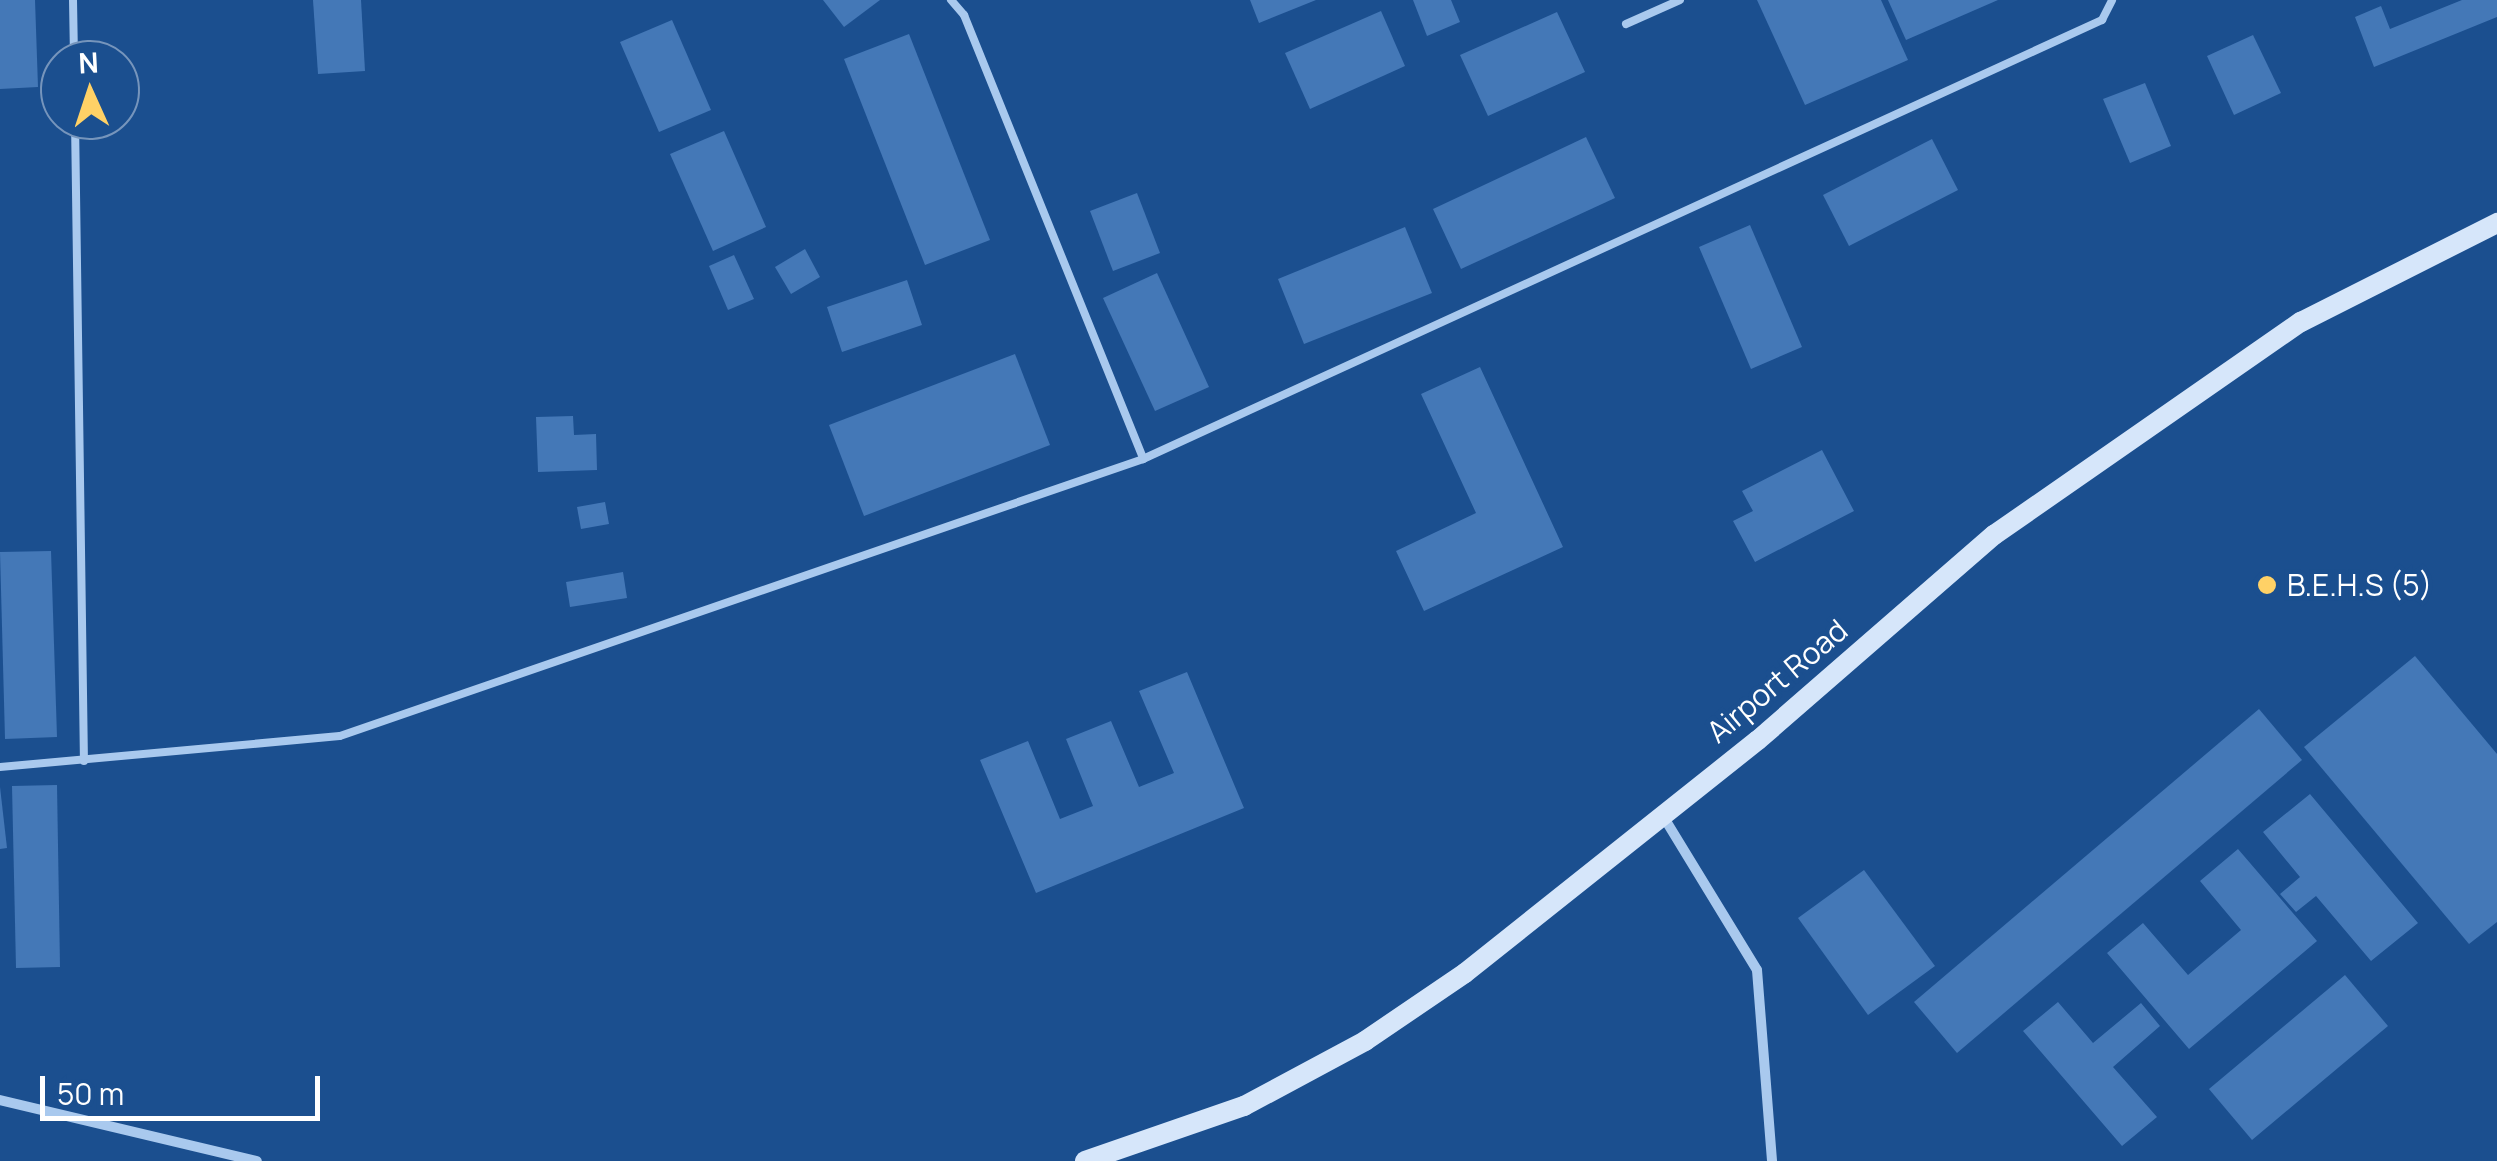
<!DOCTYPE html>
<style>
body{margin:0}
#map{position:relative;width:2497px;height:1161px;overflow:hidden;background:#1b4f8f;font-family:Manrope,sans-serif}
div>[style]{position:absolute}
.building>*{inset:0;background:#4478b7}
.lane>*{height:8px;margin:-4px;padding:0 4px;transform-origin:4px;border-radius:4px;background:#a9c9ee}
.street>*{height:10px;margin:-5px;padding:0 5px;transform-origin:5px;border-radius:5px;background:#a9c9ee}
.secondary>*{height:20px;margin:-10px;padding:0 10px;transform-origin:10px;border-radius:10px;background:#d6e6fa}
.dots>*{width:28px;height:28px;translate:-50% -50%;box-sizing:border-box;border:5px solid #1b4f8f;border-radius:50%}
span{translate:-50% -50%;white-space:nowrap;text-align:center;line-height:1.15;-webkit-text-stroke:9px #1b4f8f;paint-order:stroke}
.poi-label{font-size:30px;color:#fff}
.left{translate:0 -50%;text-align:left}
.street-label{font-size:30px;color:#fff}
.north{position:absolute;left:40px;top:40px;width:100px;height:100px;box-sizing:border-box;background:#1b4f8f;border:2px solid #7695bc;border-radius:50%;rotate:357deg;font-size:28px;font-weight:700;line-height:40px;text-align:center;color:#fff}
.north::after{content:'';display:block;margin:auto;width:35px;height:45px;background:#ffd166;clip-path:polygon(50% 0,100% 100%,50% 72%,0 100%)}
.scale{position:absolute;left:40px;top:1076px;width:280px;height:45px;box-sizing:border-box;border:5px solid #fff;border-top:0;padding-left:12px;font-size:30px;line-height:35px;white-space:nowrap;color:#fff;-webkit-text-stroke:8px #1b4f8f;paint-order:stroke}
</style>
<div id="map">
<div class="building">
<div style="clip-path:polygon(0 0,35px 0,38px 87px,0 89px)"></div>
<div style="clip-path:polygon(313px 0,361px 0,365px 71px,318px 74px)"></div>
<div style="clip-path:polygon(823px 0,880px 0,844px 27px)"></div>
<div style="clip-path:polygon(1250px 0,1316px 0,1259px 23px)"></div>
<div style="clip-path:polygon(1413px 0,1451px 0,1460px 22px,1427px 36px)"></div>
<div style="clip-path:polygon(1757px 0,1881px 0,1908px 60px,1805px 105px)"></div>
<div style="clip-path:polygon(1888px 0,1998px 0,1906px 40px)"></div>
<div style="clip-path:polygon(2462px 0,2497px 0,2497px 17px,2374px 67px,2355px 17px,2381px 6px,2390px 29px)"></div>
<div style="clip-path:polygon(1381px 11px,1405px 66px,1310px 109px,1285px 53px)"></div>
<div style="clip-path:polygon(1557px 12px,1585px 72px,1488px 116px,1460px 55px)"></div>
<div style="clip-path:polygon(672px 20px,711px 110px,659px 132px,620px 42px)"></div>
<div style="clip-path:polygon(909px 34px,990px 240px,925px 265px,844px 59px)"></div>
<div style="clip-path:polygon(2253px 35px,2281px 93px,2234px 115px,2207px 56px)"></div>
<div style="clip-path:polygon(2145px 83px,2171px 146px,2130px 163px,2103px 99px)"></div>
<div style="clip-path:polygon(724px 131px,766px 227px,713px 251px,670px 154px)"></div>
<div style="clip-path:polygon(1586px 137px,1615px 198px,1461px 269px,1433px 209px)"></div>
<div style="clip-path:polygon(1932px 139px,1958px 190px,1849px 246px,1823px 195px)"></div>
<div style="clip-path:polygon(1137px 193px,1160px 253px,1113px 271px,1090px 211px)"></div>
<div style="clip-path:polygon(1750px 225px,1802px 347px,1751px 369px,1699px 247px)"></div>
<div style="clip-path:polygon(1405px 227px,1432px 293px,1304px 344px,1278px 279px)"></div>
<div style="clip-path:polygon(805px 249px,820px 277px,791px 294px,775px 267px)"></div>
<div style="clip-path:polygon(734px 255px,754px 299px,728px 310px,709px 266px)"></div>
<div style="clip-path:polygon(1157px 273px,1209px 387px,1155px 411px,1103px 298px)"></div>
<div style="clip-path:polygon(907px 280px,922px 325px,842px 352px,827px 307px)"></div>
<div style="clip-path:polygon(1015px 354px,1050px 445px,864px 516px,829px 425px)"></div>
<div style="clip-path:polygon(1480px 367px,1563px 547px,1424px 611px,1396px 551px,1476px 513px,1421px 394px)"></div>
<div style="clip-path:polygon(573px 416px,574px 435px,596px 434px,597px 470px,538px 472px,536px 417px)"></div>
<div style="clip-path:polygon(1822px 450px,1854px 511px,1755px 562px,1733px 521px,1753px 511px,1742px 491px)"></div>
<div style="clip-path:polygon(605px 502px,609px 524px,581px 529px,577px 507px)"></div>
<div style="clip-path:polygon(51px 551px,57px 737px,5px 739px,0 552px)"></div>
<div style="clip-path:polygon(623px 572px,627px 598px,570px 607px,566px 582px)"></div>
<div style="clip-path:polygon(2415px 656px,2497px 754px,2497px 922px,2469px 944px,2304px 747px)"></div>
<div style="clip-path:polygon(1187px 672px,1244px 808px,1036px 893px,980px 760px,1028px 741px,1060px 819px,1093px 806px,1066px 739px,1111px 721px,1139px 787px,1174px 773px,1139px 691px)"></div>
<div style="clip-path:polygon(2259px 709px,2302px 760px,1957px 1053px,1914px 1002px)"></div>
<div style="clip-path:polygon(57px 785px,60px 967px,16px 968px,12px 786px)"></div>
<div style="clip-path:polygon(0 787px,7px 848px,0 849px)"></div>
<div style="clip-path:polygon(2310px 794px,2418px 923px,2371px 961px,2316px 896px,2296px 912px,2280px 894px,2300px 877px,2263px 832px)"></div>
<div style="clip-path:polygon(2238px 849px,2317px 941px,2189px 1049px,2107px 953px,2143px 923px,2188px 975px,2241px 930px,2200px 881px)"></div>
<div style="clip-path:polygon(1864px 870px,1935px 966px,1868px 1015px,1798px 918px)"></div>
<div style="clip-path:polygon(2345px 975px,2388px 1026px,2252px 1140px,2209px 1089px)"></div>
<div style="clip-path:polygon(2058px 1002px,2093px 1043px,2141px 1003px,2160px 1026px,2113px 1067px,2157px 1117px,2122px 1146px,2023px 1031px)"></div>
</div>
<div class="lane">
<div style="left:73px;top:0;width:60px;rotate:89deg"></div>
<div style="left:951px;top:0;width:20px;rotate:49deg"></div>
<div style="left:964px;top:15px;width:479px;rotate:68deg"></div>
<div style="left:1626px;top:24px;width:59px;rotate:-24deg"></div>
<div style="left:75px;top:120px;width:641px;rotate:89.2deg"></div>
<div style="left:0;top:767px;width:341px;rotate:-5.2deg"></div>
<div style="left:340px;top:736px;width:849px;rotate:-19.03deg"></div>
<div style="left:1143px;top:459px;width:1055px;rotate:-24.6deg"></div>
<div style="left:2102px;top:20px;width:22px;rotate:-63deg"></div>
</div>
<div class="street">
<div style="left:1663px;top:816px;width:180px;rotate:58.6deg"></div>
<div style="left:1757px;top:970px;width:192px;rotate:85.5deg"></div>
<div style="left:0;top:1100px;width:264px;rotate:13.4deg"></div>
</div>
<div class="secondary">
<div style="left:1085px;top:1161px;width:168px;rotate:-19.1deg"></div>
<div style="left:1244px;top:1106px;width:137px;rotate:-28.2deg"></div>
<div style="left:1365px;top:1041px;width:121px;rotate:-34.2deg"></div>
<div style="left:1465px;top:973px;width:374px;rotate:-38.5deg"></div>
<div style="left:1758px;top:740px;width:313px;rotate:-41deg"></div>
<div style="left:1994px;top:535px;width:374px;rotate:-34.8deg"></div>
<div style="left:2301px;top:322px;width:220px;rotate:-26.8deg"></div>
</div>
<div class="dots">
<div style="left:2267px;top:585px;background:#ffd166"></div>
</div>
<div class="poi-label">
<span class="left" style="left:2287px;top:585px">B.E.H.S (5)</span>
</div>
<div class="street-label">
<span style="left:1777px;top:681px;rotate:-40deg">Airport Road</span>
</div>
<div class="north">N</div>
<div class="scale">50 m</div>
</div>
